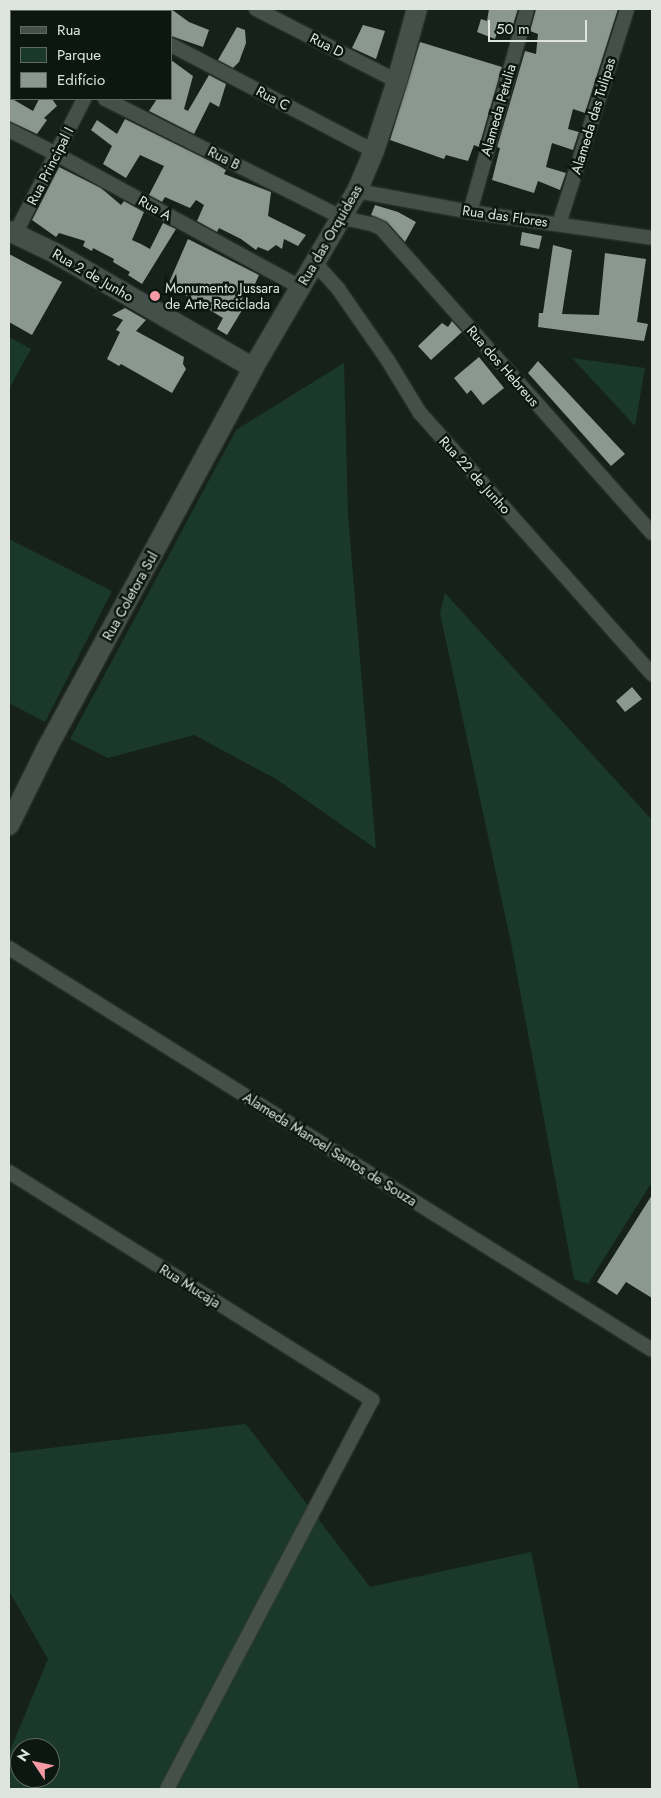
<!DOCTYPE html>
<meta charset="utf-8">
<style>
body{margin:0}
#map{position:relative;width:661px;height:1798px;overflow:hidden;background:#16211b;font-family:Jost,sans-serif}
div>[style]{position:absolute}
.green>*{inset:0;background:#1a392b}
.building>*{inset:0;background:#8a9891}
.roads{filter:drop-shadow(0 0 1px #333a36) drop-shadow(0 0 1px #333a36)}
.street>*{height:14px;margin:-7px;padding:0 7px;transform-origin:7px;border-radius:7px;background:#445049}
.secondary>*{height:20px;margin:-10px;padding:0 10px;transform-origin:10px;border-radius:10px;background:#445049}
.dots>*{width:14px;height:14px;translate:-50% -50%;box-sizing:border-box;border:2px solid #0d1712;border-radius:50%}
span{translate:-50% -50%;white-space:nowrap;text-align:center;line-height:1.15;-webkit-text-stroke:5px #0d1712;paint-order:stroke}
.street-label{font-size:14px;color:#dee5e1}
.poi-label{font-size:14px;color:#dee5e1}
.left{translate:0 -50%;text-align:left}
.frame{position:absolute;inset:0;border:10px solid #dee5e1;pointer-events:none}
.legend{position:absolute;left:10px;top:10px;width:162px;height:90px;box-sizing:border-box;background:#0d1712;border:1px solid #616965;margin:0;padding:6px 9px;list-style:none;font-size:15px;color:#dee5e1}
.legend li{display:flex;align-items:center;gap:10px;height:25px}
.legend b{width:25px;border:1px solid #616965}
.north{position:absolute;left:10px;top:1738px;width:50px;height:50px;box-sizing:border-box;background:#0d1712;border:1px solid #616965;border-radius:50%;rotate:304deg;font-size:14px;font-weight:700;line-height:20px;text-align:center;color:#dee5e1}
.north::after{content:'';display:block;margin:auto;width:18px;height:22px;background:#f49aa4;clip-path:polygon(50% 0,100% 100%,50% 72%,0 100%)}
.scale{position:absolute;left:488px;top:20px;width:99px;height:22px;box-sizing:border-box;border:2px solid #dee5e1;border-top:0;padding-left:6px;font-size:15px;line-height:18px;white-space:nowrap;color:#dee5e1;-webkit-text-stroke:4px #0d1712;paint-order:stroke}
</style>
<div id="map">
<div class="green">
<div style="clip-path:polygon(9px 337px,31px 349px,9px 389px)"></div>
<div style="clip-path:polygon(572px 358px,645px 368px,635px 426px)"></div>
<div style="clip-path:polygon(344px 363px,348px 515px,376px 849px,276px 779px,194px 735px,108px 758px,70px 739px,236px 430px)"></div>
<div style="clip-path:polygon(9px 539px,112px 591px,45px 722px,9px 703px)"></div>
<div style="clip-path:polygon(445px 593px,652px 820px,652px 1182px,588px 1284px,574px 1279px,511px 943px,440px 613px)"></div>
<div style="clip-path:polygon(evenodd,246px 1424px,370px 1587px,531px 1552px,579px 1789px,9px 1789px,9px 1753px,48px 1659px,9px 1591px,9px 1453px,246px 1424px,20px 1748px,50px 1748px,50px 1778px,20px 1778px,20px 1748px)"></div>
</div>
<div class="building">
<div style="clip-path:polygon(171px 9px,189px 22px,209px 30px,203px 47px,171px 36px)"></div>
<div style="clip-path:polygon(489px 9px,518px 9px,512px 28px,500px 24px,495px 39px,477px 32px,481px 19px,487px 21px)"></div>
<div style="clip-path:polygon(536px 9px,618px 9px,585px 113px,573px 109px,568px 129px,579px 132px,573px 150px,552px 143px,546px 167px,566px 173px,560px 190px,538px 181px,534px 193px,492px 180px,500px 148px,497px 147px,525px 51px,536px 54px,538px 34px,530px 31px)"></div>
<div style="clip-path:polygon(363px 25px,385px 31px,376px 59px,352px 48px)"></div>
<div style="clip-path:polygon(237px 27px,245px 30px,246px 43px,239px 62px,233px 68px,218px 60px)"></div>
<div style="clip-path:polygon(420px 42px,502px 67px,479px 147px,474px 145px,468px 161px,446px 155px,444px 159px,390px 140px)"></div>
<div style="clip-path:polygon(171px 60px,193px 76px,184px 109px,188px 111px,209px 75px,226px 84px,219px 107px,210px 102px,194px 134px,149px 111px,157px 99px,171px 99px)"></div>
<div style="clip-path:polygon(9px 97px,33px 111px,39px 99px,52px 99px,57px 106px,44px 118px,47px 120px,37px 134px,9px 121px)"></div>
<div style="clip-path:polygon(125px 119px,216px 164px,226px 170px,224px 174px,271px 192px,268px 216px,306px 235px,298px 246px,284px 239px,282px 249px,276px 245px,268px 251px,258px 247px,256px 250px,241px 239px,219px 228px,217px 232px,197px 221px,204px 205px,196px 200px,190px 208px,165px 197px,162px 202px,149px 195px,164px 166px,140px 155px,126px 178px,103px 164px,112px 146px,91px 130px,97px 120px,117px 134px)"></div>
<div style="clip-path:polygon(59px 167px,101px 188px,121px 205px,124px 201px,144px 212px,132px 240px,141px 244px,150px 249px,163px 223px,176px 229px,142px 284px,128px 275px,130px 272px,113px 262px,114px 259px,93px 248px,92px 251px,83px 246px,85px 241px,59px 233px,56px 237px,32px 220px)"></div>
<div style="clip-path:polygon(375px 205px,398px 212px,416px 222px,405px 242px,387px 222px,371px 215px)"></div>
<div style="clip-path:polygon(522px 232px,542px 236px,539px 249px,520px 245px)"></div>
<div style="clip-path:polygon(188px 239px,259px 275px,254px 286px,246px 286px,241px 303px,244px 307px,227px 335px,217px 329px,223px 318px,168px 285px)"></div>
<div style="clip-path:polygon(553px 245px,572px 250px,562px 314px,599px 315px,605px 253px,646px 259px,637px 322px,648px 324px,644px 341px,538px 327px,539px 313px,543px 313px)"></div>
<div style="clip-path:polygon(9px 254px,62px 282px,32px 335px,9px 322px)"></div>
<div style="clip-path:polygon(125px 308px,146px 320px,136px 331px,184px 357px,183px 364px,186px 369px,172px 393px,121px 364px,119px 366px,107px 359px,120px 332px,116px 330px,123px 320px,112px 315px)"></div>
<div style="clip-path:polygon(452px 321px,462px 332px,431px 360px,418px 346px,442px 323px,448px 327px)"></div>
<div style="clip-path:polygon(479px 357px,504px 388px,483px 405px,471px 390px,467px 394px,454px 378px)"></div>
<div style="clip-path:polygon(538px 361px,625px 454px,611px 466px,528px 373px)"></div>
<div style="clip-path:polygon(632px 687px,642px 699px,625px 712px,616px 701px)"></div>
<div style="clip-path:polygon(652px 1195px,652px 1298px,626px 1282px,617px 1295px,597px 1282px)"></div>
</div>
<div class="roads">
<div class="street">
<div style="left:102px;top:9px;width:5px;rotate:22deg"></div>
<div style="left:256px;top:9px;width:158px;rotate:27.1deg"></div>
<div style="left:129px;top:11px;width:3px;rotate:-45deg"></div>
<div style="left:171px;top:45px;width:229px;rotate:27.6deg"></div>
<div style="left:9px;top:48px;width:3px;rotate:45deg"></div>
<div style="left:105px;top:99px;width:266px;rotate:26.6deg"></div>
<div style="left:343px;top:218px;width:30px;rotate:12deg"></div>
<div style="left:372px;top:224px;width:10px;rotate:24deg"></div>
<div style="left:381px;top:228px;width:408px;rotate:48.4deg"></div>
<div style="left:9px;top:130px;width:53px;rotate:27.1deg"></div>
<div style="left:56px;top:154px;width:278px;rotate:28.6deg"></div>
<div style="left:357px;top:191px;width:115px;rotate:10.5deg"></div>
<div style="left:470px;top:212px;width:184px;rotate:8.1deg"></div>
<div style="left:470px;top:212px;width:211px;rotate:-74.3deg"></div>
<div style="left:559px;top:224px;width:225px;rotate:-72.4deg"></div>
<div style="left:15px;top:234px;width:152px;rotate:-62.9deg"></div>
<div style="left:315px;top:263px;width:36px;rotate:48deg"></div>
<div style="left:339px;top:290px;width:84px;rotate:55.2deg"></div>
<div style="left:387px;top:359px;width:63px;rotate:58.6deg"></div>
<div style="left:420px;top:413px;width:349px;rotate:48.4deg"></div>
<div style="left:9px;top:948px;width:758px;rotate:32.01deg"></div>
<div style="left:9px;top:1172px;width:429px;rotate:32.1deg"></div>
<div style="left:372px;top:1400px;width:440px;rotate:117.8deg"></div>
</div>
<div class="secondary">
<div style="left:9px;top:231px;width:51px;rotate:25.6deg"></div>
<div style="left:55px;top:253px;width:229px;rotate:30.1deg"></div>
<div style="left:9px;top:825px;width:84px;rotate:-63.7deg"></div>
<div style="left:46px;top:750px;width:434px;rotate:-61.5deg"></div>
<div style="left:253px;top:368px;width:205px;rotate:-59.6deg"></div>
<div style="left:357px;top:191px;width:43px;rotate:-67deg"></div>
<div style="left:374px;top:151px;width:74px;rotate:-71.8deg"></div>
<div style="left:397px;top:81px;width:75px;rotate:-74.5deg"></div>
</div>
</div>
<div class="dots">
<div style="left:155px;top:296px;background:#f49aa4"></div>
</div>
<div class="street-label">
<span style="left:327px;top:45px;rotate:27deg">Rua D</span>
<span style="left:273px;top:98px;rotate:28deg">Rua C</span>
<span style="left:498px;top:110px;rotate:-74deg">Alameda Petulia</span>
<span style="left:593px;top:116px;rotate:-73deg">Alameda das Tulipas</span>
<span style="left:224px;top:158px;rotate:27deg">Rua B</span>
<span style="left:50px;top:166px;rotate:-63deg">Rua Principal I</span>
<span style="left:155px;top:208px;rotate:29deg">Rua A</span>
<span style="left:505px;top:216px;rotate:8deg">Rua das Flores</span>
<span style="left:330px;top:235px;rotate:-60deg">Rua das Orquideas</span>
<span style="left:93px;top:275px;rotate:30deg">Rua 2 de Junho</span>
<span style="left:503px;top:366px;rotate:49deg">Rua dos Hebreus</span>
<span style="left:475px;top:475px;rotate:48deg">Rua 22 de Junho</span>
<span style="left:130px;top:596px;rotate:-61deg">Rua Coletora Sul</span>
<span style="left:330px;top:1149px;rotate:32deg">Alameda Manoel Santos de Souza</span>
<span style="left:190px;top:1286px;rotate:32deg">Rua Mucaja</span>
</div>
<div class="poi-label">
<span class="left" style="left:165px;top:296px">Monumento Jussara<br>de Arte Reciclada</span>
</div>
<div class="frame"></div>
<ul class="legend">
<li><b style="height:6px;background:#445049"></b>Rua</li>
<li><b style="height:14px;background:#1a392b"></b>Parque</li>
<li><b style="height:14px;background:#8a9891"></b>Edifício</li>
</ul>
<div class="north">N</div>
<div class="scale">50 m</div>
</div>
